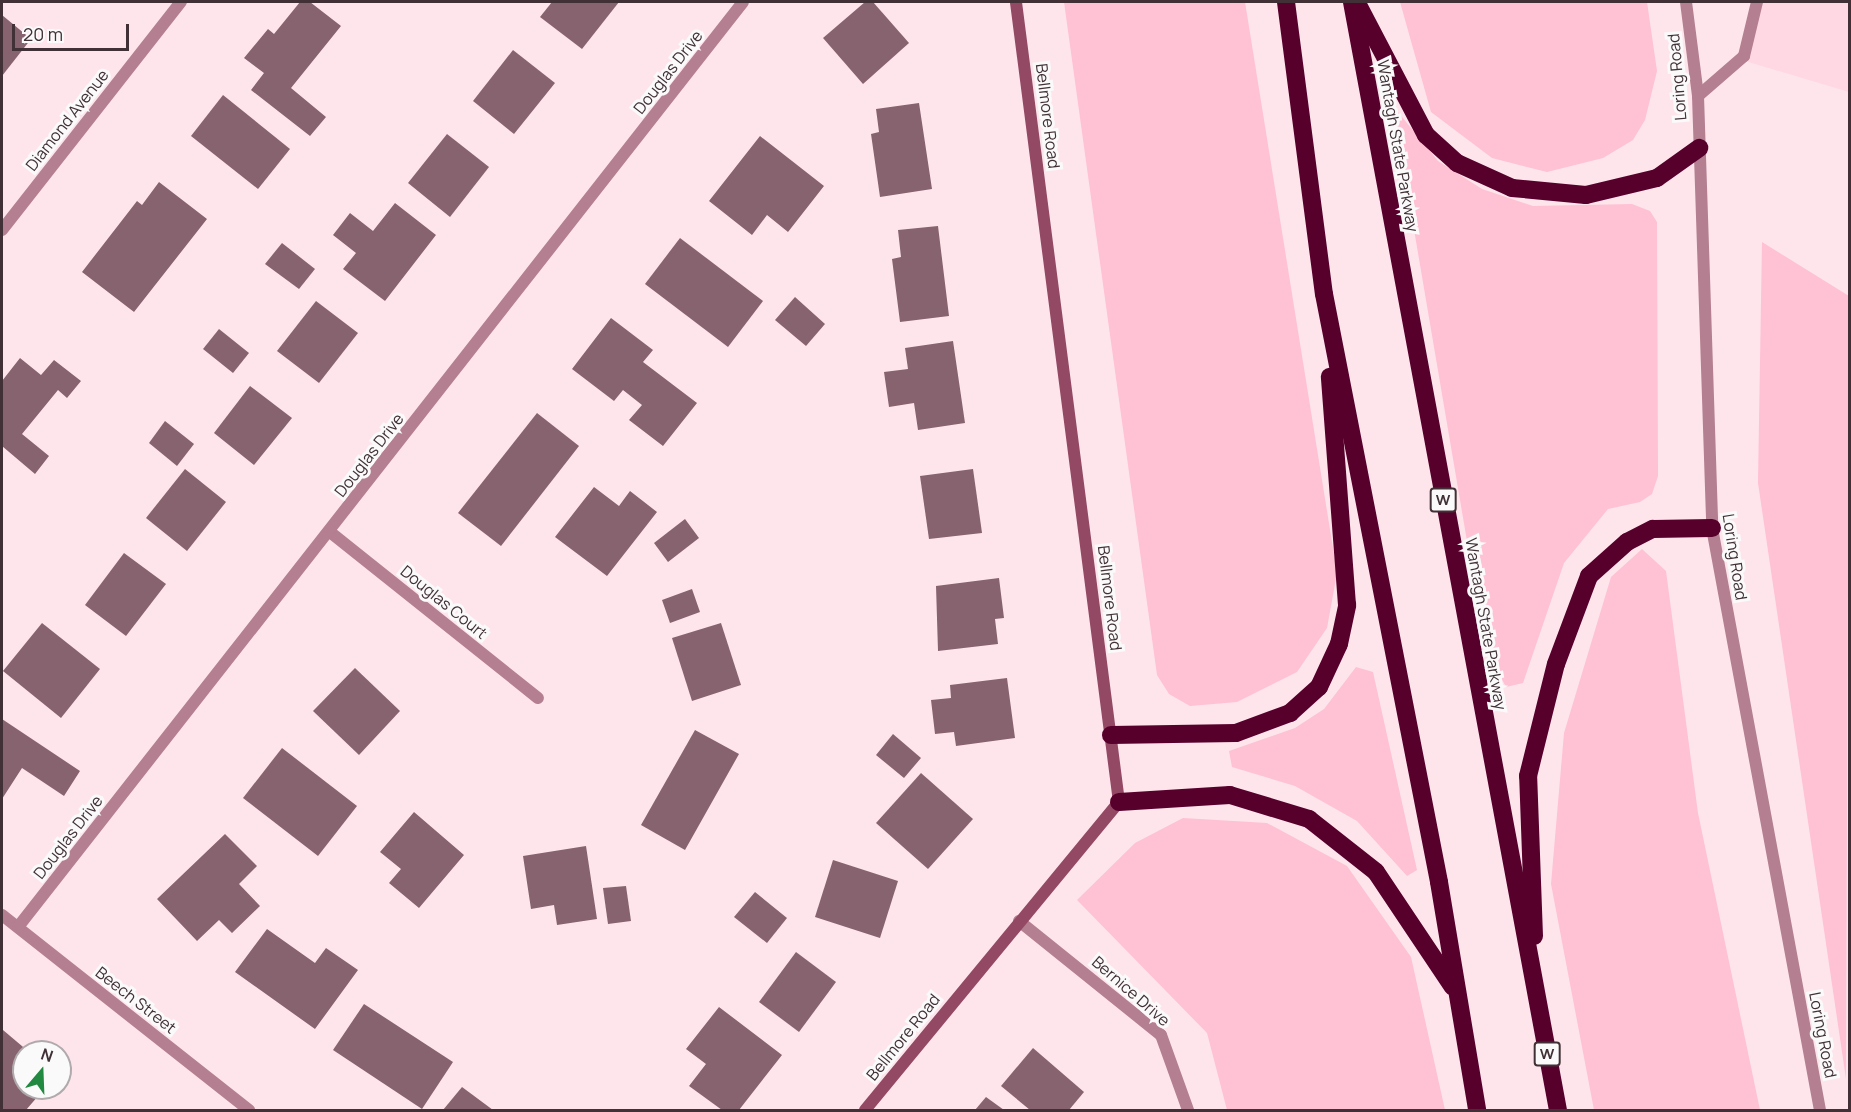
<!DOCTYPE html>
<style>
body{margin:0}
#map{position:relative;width:1851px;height:1112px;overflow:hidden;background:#fee5ec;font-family:Manrope,sans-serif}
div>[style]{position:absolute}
.built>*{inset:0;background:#ffd8e3}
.green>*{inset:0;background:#ffc1d4}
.building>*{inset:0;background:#86636e}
.minor>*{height:12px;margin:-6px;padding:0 6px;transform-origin:6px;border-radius:6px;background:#b47f90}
.tertiary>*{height:12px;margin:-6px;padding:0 6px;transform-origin:6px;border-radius:6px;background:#b47f90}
.secondary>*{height:12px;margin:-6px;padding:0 6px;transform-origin:6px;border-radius:6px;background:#934964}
.motorway>*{height:18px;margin:-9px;padding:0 9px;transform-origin:9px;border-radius:9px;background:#58002c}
span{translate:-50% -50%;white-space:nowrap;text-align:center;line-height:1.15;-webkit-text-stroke:6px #fafafa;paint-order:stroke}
.shield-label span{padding:2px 4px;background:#fafafa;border:2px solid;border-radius:4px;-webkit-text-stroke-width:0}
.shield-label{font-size:15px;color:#413136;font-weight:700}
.street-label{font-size:16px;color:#413136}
.frame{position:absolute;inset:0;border:3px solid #413136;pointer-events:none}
.north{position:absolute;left:12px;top:1040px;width:60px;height:60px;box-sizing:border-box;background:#fafafa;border:2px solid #b0aaac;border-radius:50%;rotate:19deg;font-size:16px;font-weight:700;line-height:24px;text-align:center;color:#413136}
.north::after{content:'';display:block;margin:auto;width:21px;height:27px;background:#228a40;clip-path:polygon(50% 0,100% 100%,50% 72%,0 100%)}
.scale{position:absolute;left:12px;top:24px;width:117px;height:27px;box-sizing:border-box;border:3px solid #413136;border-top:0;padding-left:8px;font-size:18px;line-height:21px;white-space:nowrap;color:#413136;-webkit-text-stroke:4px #fafafa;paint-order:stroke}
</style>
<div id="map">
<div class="built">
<div style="clip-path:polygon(1763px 2px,1849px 2px,1849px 92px,1745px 61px)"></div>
</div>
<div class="green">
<div style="clip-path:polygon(1064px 2px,1245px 2px,1337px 573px,1327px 628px,1297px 672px,1237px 702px,1190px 706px,1169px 694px,1157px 675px)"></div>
<div style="clip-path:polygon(1400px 2px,1647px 2px,1657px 71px,1645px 120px,1633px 140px,1603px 158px,1547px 172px,1492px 158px,1431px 112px)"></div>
<div style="clip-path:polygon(1393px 106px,1438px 161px,1482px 189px,1533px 206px,1632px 204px,1650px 211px,1657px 222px,1658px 476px,1652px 494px,1640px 502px,1608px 509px,1564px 563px,1523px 683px,1506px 687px,1485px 647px)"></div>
<div style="clip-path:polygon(1762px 242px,1849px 296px,1846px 1079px,1758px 483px)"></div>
<div style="clip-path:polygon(1642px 549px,1666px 571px,1698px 813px,1760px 1110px,1594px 1110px,1551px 884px,1564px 733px,1611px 577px)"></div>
<div style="clip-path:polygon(1356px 667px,1373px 672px,1417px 870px,1407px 876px,1357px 821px,1295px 786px,1232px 767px,1229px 751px,1295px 728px,1324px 709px)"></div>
<div style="clip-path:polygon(1183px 818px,1267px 823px,1347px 866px,1411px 957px,1445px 1110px,1227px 1110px,1207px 1033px,1077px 900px,1135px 843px)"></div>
</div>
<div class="building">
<div style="clip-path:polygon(300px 2px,310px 2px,341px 26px,291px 88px,326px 117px,310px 136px,251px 90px,264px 73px,244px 58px,268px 29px,274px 34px)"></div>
<div style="clip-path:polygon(552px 2px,619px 2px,582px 49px,540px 17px)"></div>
<div style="clip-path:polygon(865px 2px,873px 2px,909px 43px,863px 84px,823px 38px)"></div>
<div style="clip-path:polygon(2px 15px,31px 39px,2px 76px)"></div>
<div style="clip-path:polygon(513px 50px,555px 83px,514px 134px,473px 101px)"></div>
<div style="clip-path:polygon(223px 95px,290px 149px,258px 189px,191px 136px)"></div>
<div style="clip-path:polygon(919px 103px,932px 189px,880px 197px,871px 134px,879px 132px,876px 109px)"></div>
<div style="clip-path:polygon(447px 134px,489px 167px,450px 217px,408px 183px)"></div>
<div style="clip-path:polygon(760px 136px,824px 186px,788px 232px,767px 215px,752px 235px,709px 201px)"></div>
<div style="clip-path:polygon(159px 182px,207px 219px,134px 312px,82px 272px,137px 201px,142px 205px)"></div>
<div style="clip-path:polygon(395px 203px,436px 235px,385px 301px,343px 269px,356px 253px,333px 235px,350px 213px,373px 231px)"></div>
<div style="clip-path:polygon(938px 226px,949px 316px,900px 322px,892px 259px,901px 257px,898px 230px)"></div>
<div style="clip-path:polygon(680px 238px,763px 301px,728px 347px,645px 284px)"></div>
<div style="clip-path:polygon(282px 243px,315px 269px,299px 289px,265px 264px)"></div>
<div style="clip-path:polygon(795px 297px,825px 324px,806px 346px,775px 320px)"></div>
<div style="clip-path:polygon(316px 301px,358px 333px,319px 383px,277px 351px)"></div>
<div style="clip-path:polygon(611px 318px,653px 350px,643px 362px,697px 403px,663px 446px,629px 420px,642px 405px,623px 390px,614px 401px,572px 369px)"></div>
<div style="clip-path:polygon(219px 329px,249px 353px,233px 373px,203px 349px)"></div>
<div style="clip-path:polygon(953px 341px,965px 423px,918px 430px,914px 403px,889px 407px,884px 372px,908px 369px,905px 348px)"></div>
<div style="clip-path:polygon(20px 358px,41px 375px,54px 360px,81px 381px,67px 398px,58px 390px,22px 434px,49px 456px,35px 474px,2px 446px,2px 381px)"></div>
<div style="clip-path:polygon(250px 386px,292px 418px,254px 465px,214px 433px)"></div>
<div style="clip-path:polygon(537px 413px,579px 446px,501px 546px,458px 513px)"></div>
<div style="clip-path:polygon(165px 421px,194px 444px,177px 466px,149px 443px)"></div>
<div style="clip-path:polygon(185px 469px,226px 502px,187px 551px,146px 518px)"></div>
<div style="clip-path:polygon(973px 469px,982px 533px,929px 539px,920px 476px)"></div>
<div style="clip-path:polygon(594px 487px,619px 506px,630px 491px,657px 512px,607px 576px,555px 537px)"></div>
<div style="clip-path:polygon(685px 519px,699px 538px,668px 562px,654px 543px)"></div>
<div style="clip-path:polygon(124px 553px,166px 584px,126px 636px,85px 605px)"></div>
<div style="clip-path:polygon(999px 578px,1004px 618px,995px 619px,998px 644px,938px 651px,936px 586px)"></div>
<div style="clip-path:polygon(692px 589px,700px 612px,670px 623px,662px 600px)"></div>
<div style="clip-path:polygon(42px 623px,100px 669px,61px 718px,3px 671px)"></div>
<div style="clip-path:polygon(721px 623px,741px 685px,692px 701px,672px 638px)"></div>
<div style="clip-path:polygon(355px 668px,400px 711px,359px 755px,313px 711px)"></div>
<div style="clip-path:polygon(1007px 678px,1015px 738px,956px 746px,954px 732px,935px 734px,931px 700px,951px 698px,950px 685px)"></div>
<div style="clip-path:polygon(2px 719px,80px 771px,64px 796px,22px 768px,2px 799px)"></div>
<div style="clip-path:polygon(695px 730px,739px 754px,685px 850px,641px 825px)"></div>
<div style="clip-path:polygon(893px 734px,921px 758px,904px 778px,876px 755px)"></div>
<div style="clip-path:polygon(282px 748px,357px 806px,318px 856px,243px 798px)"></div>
<div style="clip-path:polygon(921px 773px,973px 819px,928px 869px,876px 823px)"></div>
<div style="clip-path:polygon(414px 812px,464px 855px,419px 908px,389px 883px,401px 869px,380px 852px)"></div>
<div style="clip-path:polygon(225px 834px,257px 866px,239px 884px,260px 906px,232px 933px,219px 920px,197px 941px,157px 899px)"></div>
<div style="clip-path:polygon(586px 846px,597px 919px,557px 925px,554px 905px,531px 909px,523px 856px)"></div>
<div style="clip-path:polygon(833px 860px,898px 881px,880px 938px,815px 917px)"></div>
<div style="clip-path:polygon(626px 886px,631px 921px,608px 924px,603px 888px)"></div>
<div style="clip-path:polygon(755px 892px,787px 918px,767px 943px,734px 917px)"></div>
<div style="clip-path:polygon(267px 929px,315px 963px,326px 948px,358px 970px,315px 1029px,235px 972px)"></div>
<div style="clip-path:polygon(796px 952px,836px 982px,799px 1032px,759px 1002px)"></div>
<div style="clip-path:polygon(364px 1004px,453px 1062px,422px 1109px,333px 1050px)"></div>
<div style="clip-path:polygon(719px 1007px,782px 1055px,739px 1110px,722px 1110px,689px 1086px,706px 1064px,686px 1049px)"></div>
<div style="clip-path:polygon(3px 1030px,29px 1052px,24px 1052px,24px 1088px,45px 1088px,26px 1110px,2px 1110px)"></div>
<div style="clip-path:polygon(1033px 1048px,1084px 1092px,1069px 1110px,1030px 1110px,1001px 1086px)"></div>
<div style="clip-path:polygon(462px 1087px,493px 1110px,443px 1110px)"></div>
<div style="clip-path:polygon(986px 1097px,1004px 1110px,975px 1110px)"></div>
</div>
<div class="minor">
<div style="left:2px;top:230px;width:290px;rotate:-51.9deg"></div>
<div style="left:330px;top:532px;width:266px;rotate:38.6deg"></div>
<div style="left:2px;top:915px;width:315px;rotate:38.3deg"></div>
<div style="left:1019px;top:921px;width:182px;rotate:38.8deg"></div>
<div style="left:1161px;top:1035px;width:80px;rotate:70.2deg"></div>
<div style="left:18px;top:927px;width:1175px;rotate:-51.91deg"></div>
</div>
<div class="tertiary">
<div style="left:1686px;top:2px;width:95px;rotate:82.7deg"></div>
<div style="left:1698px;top:96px;width:432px;rotate:88.1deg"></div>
<div style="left:1712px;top:528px;width:592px;rotate:79.49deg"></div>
<div style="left:1698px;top:96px;width:61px;rotate:-41deg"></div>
<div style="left:1744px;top:56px;width:56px;rotate:-76.5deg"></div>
</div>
<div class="secondary">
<div style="left:865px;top:1110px;width:399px;rotate:-50.5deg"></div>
<div style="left:1119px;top:802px;width:807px;rotate:-97.34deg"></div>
</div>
<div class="motorway">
<div style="left:1286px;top:2px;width:294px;rotate:82.6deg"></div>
<div style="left:1324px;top:294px;width:599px;rotate:78.93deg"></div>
<div style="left:1439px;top:882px;width:231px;rotate:80.5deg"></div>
<div style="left:1352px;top:2px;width:1127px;rotate:79.47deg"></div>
<div style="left:1358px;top:5px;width:147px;rotate:62.4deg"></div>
<div style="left:1426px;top:135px;width:42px;rotate:42.1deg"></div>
<div style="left:1457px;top:163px;width:60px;rotate:24.4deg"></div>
<div style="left:1512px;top:188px;width:74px;rotate:5.4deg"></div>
<div style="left:1586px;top:195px;width:73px;rotate:-13.5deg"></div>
<div style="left:1657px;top:178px;width:52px;rotate:-35.5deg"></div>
<div style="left:1111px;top:735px;width:125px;rotate:-0.9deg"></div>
<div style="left:1236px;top:733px;width:58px;rotate:-20.3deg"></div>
<div style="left:1290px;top:713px;width:39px;rotate:-42deg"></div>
<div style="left:1319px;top:687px;width:47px;rotate:-65.1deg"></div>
<div style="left:1339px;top:644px;width:40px;rotate:-78deg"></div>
<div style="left:1347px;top:605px;width:229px;rotate:-94.3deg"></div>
<div style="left:1119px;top:802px;width:111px;rotate:-3.6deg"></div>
<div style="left:1230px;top:795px;width:83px;rotate:16.9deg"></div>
<div style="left:1309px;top:819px;width:85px;rotate:38.3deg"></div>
<div style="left:1376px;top:872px;width:138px;rotate:56.2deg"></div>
<div style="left:1534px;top:936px;width:160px;rotate:-92.1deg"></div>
<div style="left:1528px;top:776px;width:115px;rotate:-76deg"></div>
<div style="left:1556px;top:664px;width:94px;rotate:-69.4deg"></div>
<div style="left:1589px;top:576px;width:51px;rotate:-41.8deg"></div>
<div style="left:1627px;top:542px;width:29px;rotate:-27deg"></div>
<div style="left:1653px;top:529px;width:59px;rotate:-1deg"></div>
</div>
<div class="shield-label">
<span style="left:1443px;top:500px">W</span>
<span style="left:1547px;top:1054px">W</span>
</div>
<div class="street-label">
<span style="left:668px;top:72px;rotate:-52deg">Douglas Drive</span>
<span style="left:1677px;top:77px;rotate:-95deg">Loring Road</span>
<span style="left:1048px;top:116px;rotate:83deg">Bellmore Road</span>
<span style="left:67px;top:120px;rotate:-52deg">Diamond Avenue</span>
<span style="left:1398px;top:146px;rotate:80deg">Wantagh State Parkway</span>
<span style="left:369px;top:455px;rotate:-52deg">Douglas Drive</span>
<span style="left:1735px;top:557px;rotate:81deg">Loring Road</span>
<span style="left:1110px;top:598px;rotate:83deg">Bellmore Road</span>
<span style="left:444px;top:602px;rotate:39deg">Douglas Court</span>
<span style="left:1486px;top:624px;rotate:80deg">Wantagh State Parkway</span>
<span style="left:68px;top:837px;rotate:-52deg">Douglas Drive</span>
<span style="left:1131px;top:991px;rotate:41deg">Bernice Drive</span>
<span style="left:136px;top:1000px;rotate:38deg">Beech Street</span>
<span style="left:1823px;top:1035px;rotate:79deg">Loring Road</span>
<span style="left:903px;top:1037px;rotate:-51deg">Bellmore Road</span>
</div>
<div class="frame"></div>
<div class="north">N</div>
<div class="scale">20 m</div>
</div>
